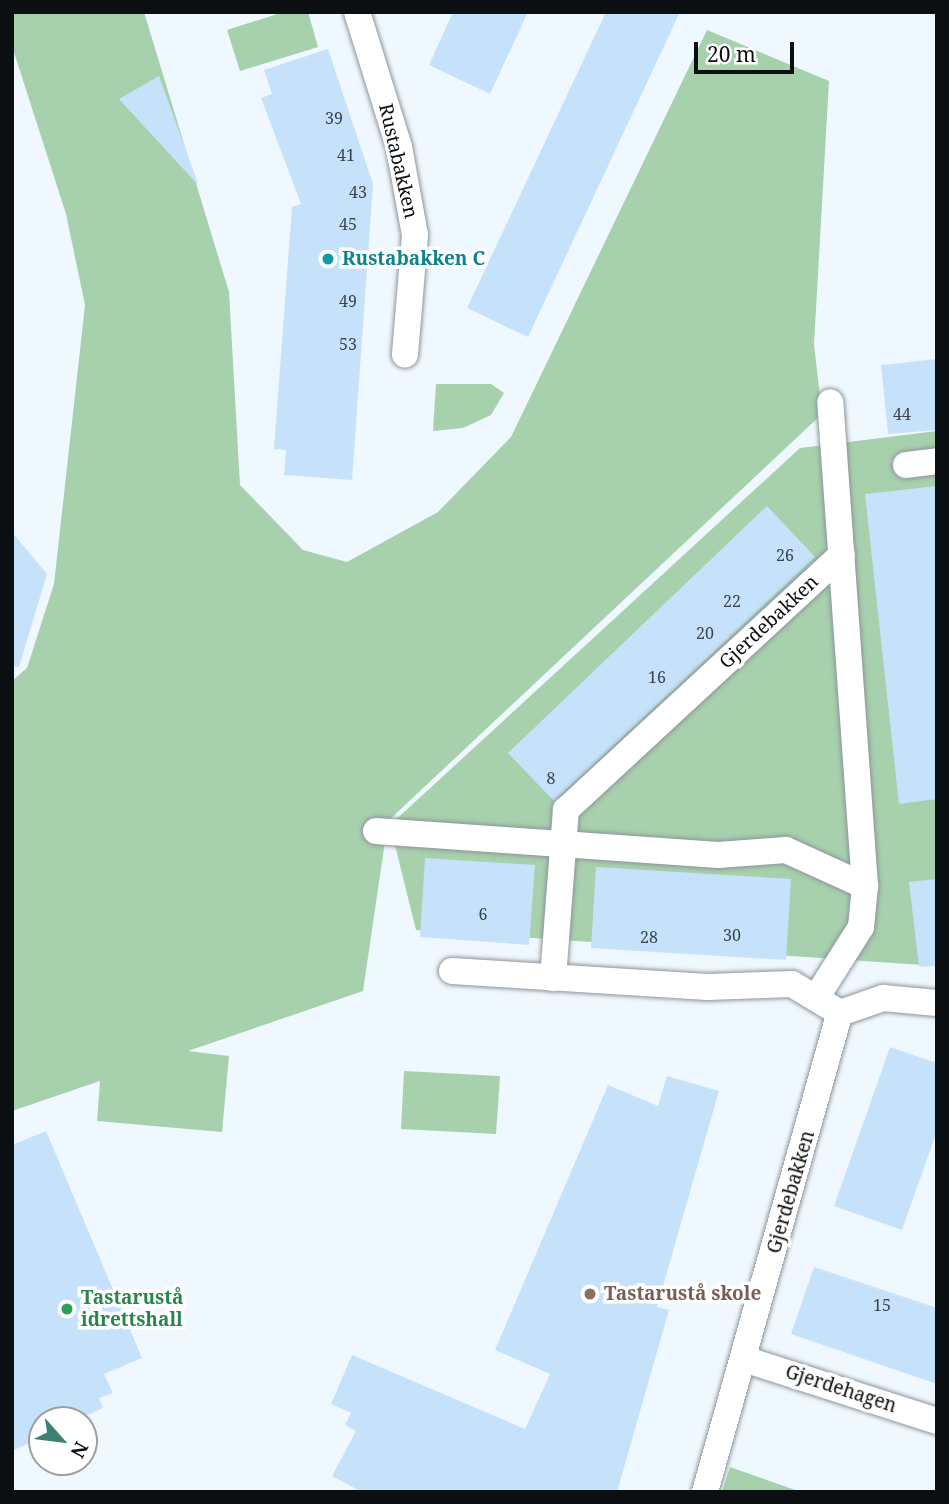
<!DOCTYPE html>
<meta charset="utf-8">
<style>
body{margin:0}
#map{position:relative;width:949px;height:1504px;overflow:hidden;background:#f0f8ff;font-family:"Noto Serif",serif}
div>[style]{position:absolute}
.green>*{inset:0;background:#a7d0ac}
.building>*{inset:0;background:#c6e2fb}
.roads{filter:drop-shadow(0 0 2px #8e959b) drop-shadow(0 0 2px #8e959b)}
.minor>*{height:26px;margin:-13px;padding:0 13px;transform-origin:13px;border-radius:13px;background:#fff}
.dots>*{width:19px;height:19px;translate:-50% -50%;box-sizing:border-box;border:4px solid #fff;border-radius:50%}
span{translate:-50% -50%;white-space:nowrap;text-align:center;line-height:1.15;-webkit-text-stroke:7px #fff;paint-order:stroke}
.number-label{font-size:16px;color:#3a444c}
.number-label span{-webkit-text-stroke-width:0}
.street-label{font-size:19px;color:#0c0f11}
.culture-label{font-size:19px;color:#0d838f;font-weight:700}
.left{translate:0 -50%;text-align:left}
.education-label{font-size:19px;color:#785e54;font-weight:700}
.leisure-label{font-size:19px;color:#27864d;font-weight:700}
.frame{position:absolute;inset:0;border:14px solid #0c0f11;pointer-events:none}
.north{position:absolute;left:28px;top:1406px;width:70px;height:70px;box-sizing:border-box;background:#fff;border:2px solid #9e9fa0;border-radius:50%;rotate:118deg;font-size:19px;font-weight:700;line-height:28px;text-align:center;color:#0c0f11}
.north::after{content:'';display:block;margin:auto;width:24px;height:32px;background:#3d8175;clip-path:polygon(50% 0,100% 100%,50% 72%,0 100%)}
.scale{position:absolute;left:694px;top:42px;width:100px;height:32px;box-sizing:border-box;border:4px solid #0c0f11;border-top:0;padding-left:9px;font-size:21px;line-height:24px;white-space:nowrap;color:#0c0f11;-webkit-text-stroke:5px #fff;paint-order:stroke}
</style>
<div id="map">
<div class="green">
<div style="clip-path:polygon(12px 12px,144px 12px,229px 292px,240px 485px,303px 550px,347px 562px,438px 512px,511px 437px,707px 30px,829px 81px,814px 344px,822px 414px,388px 821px,363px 991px,188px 1051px,229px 1056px,222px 1132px,97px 1121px,100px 1081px,12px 1111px,12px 681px,27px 668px,54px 584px,85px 305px,66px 214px,12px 46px)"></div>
<div style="clip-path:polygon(284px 12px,308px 12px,318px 47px,240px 71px,227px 30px)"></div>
<div style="clip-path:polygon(436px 384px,491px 384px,504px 393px,491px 415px,463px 428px,433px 431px)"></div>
<div style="clip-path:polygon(937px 431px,937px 966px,416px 930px,390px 825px,800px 448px)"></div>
<div style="clip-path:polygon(404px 1071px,500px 1076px,496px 1134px,401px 1129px)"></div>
<div style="clip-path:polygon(730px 1467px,801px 1492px,722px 1492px)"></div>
</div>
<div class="building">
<div style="clip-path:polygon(453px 12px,528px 12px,490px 94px,429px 65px)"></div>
<div style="clip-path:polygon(606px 12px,680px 12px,528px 337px,467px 308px)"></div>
<div style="clip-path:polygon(328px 49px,373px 184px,352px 480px,284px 475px,286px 450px,274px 449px,292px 207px,301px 204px,261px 98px,272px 94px,264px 70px)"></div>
<div style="clip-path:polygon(159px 76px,199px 186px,119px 99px)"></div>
<div style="clip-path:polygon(937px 359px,937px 430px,888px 434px,881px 365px)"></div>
<div style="clip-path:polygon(937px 486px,937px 799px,899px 804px,865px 494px)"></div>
<div style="clip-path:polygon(767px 506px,815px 557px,554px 801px,508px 753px)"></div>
<div style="clip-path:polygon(12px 532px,47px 574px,19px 667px,12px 666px)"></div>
<div style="clip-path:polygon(425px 858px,535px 865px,529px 945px,420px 937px)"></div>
<div style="clip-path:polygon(596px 867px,791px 879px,786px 960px,591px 948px)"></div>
<div style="clip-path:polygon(937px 879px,937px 966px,919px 967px,909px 882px)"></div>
<div style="clip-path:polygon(890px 1047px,937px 1063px,937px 1131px,902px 1230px,834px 1206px)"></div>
<div style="clip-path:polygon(667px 1076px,719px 1091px,657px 1307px,669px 1310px,617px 1492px,362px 1492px,332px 1476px,356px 1431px,345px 1425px,351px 1413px,331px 1404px,352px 1355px,525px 1429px,550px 1374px,495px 1350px,608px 1085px,658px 1106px)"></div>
<div style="clip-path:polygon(46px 1131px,142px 1358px,104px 1374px,113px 1393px,99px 1398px,103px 1408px,77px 1420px,42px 1420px,42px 1437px,12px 1451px,12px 1145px)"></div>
<div style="clip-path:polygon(814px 1267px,937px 1308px,937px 1384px,791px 1334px)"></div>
</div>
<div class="roads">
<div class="minor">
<div style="left:357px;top:12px;width:141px;rotate:72.7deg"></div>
<div style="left:399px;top:147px;width:89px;rotate:79.7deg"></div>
<div style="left:415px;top:235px;width:120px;rotate:94.8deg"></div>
<div style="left:906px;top:465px;width:31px;rotate:-7deg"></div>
<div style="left:376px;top:831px;width:343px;rotate:4deg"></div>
<div style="left:718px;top:855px;width:68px;rotate:-4.2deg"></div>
<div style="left:786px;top:850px;width:87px;rotate:24.5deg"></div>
<div style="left:452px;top:971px;width:256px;rotate:3.6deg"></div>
<div style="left:707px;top:987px;width:85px;rotate:-2deg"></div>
<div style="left:792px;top:984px;width:56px;rotate:31.1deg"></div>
<div style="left:840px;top:1013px;width:46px;rotate:-19.2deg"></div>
<div style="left:883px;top:998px;width:54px;rotate:5.3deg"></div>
<div style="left:553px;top:978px;width:169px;rotate:-85.6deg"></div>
<div style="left:566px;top:810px;width:376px;rotate:-42.8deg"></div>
<div style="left:816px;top:998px;width:84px;rotate:-57.6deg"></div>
<div style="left:861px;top:927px;width:41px;rotate:-84.4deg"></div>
<div style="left:865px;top:886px;width:485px;rotate:-94.1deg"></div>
<div style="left:744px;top:1359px;width:203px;rotate:17.8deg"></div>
<div style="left:705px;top:1492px;width:498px;rotate:-74.3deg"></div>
</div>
</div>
<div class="dots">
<div style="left:328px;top:259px;background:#0f9aa8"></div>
<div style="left:590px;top:1294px;background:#8d6e63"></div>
<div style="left:67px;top:1309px;background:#2e9e5b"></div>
</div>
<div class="number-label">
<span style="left:334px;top:118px">39</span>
<span style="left:346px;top:155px">41</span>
<span style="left:358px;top:192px">43</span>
<span style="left:348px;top:224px">45</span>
<span style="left:348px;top:301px">49</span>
<span style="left:348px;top:344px">53</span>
<span style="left:902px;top:414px">44</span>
<span style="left:785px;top:555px">26</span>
<span style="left:732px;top:601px">22</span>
<span style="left:705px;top:633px">20</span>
<span style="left:657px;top:677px">16</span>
<span style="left:551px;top:778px">8</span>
<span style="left:483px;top:914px">6</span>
<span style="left:732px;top:935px">30</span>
<span style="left:649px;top:937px">28</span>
<span style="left:882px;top:1305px">15</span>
</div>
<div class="street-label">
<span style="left:398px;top:161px;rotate:77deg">Rustabakken</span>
<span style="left:769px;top:622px;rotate:-43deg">Gjerdebakken</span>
<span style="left:791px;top:1192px;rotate:-74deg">Gjerdebakken</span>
<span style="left:841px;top:1389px;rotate:18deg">Gjerdehagen</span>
</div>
<div class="culture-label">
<span class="left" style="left:342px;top:259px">Rustabakken C</span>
</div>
<div class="education-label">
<span class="left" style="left:604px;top:1294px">Tastarustå skole</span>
</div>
<div class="leisure-label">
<span class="left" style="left:81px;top:1309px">Tastarustå<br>idrettshall</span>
</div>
<div class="frame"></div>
<div class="north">N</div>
<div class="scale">20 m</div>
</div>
